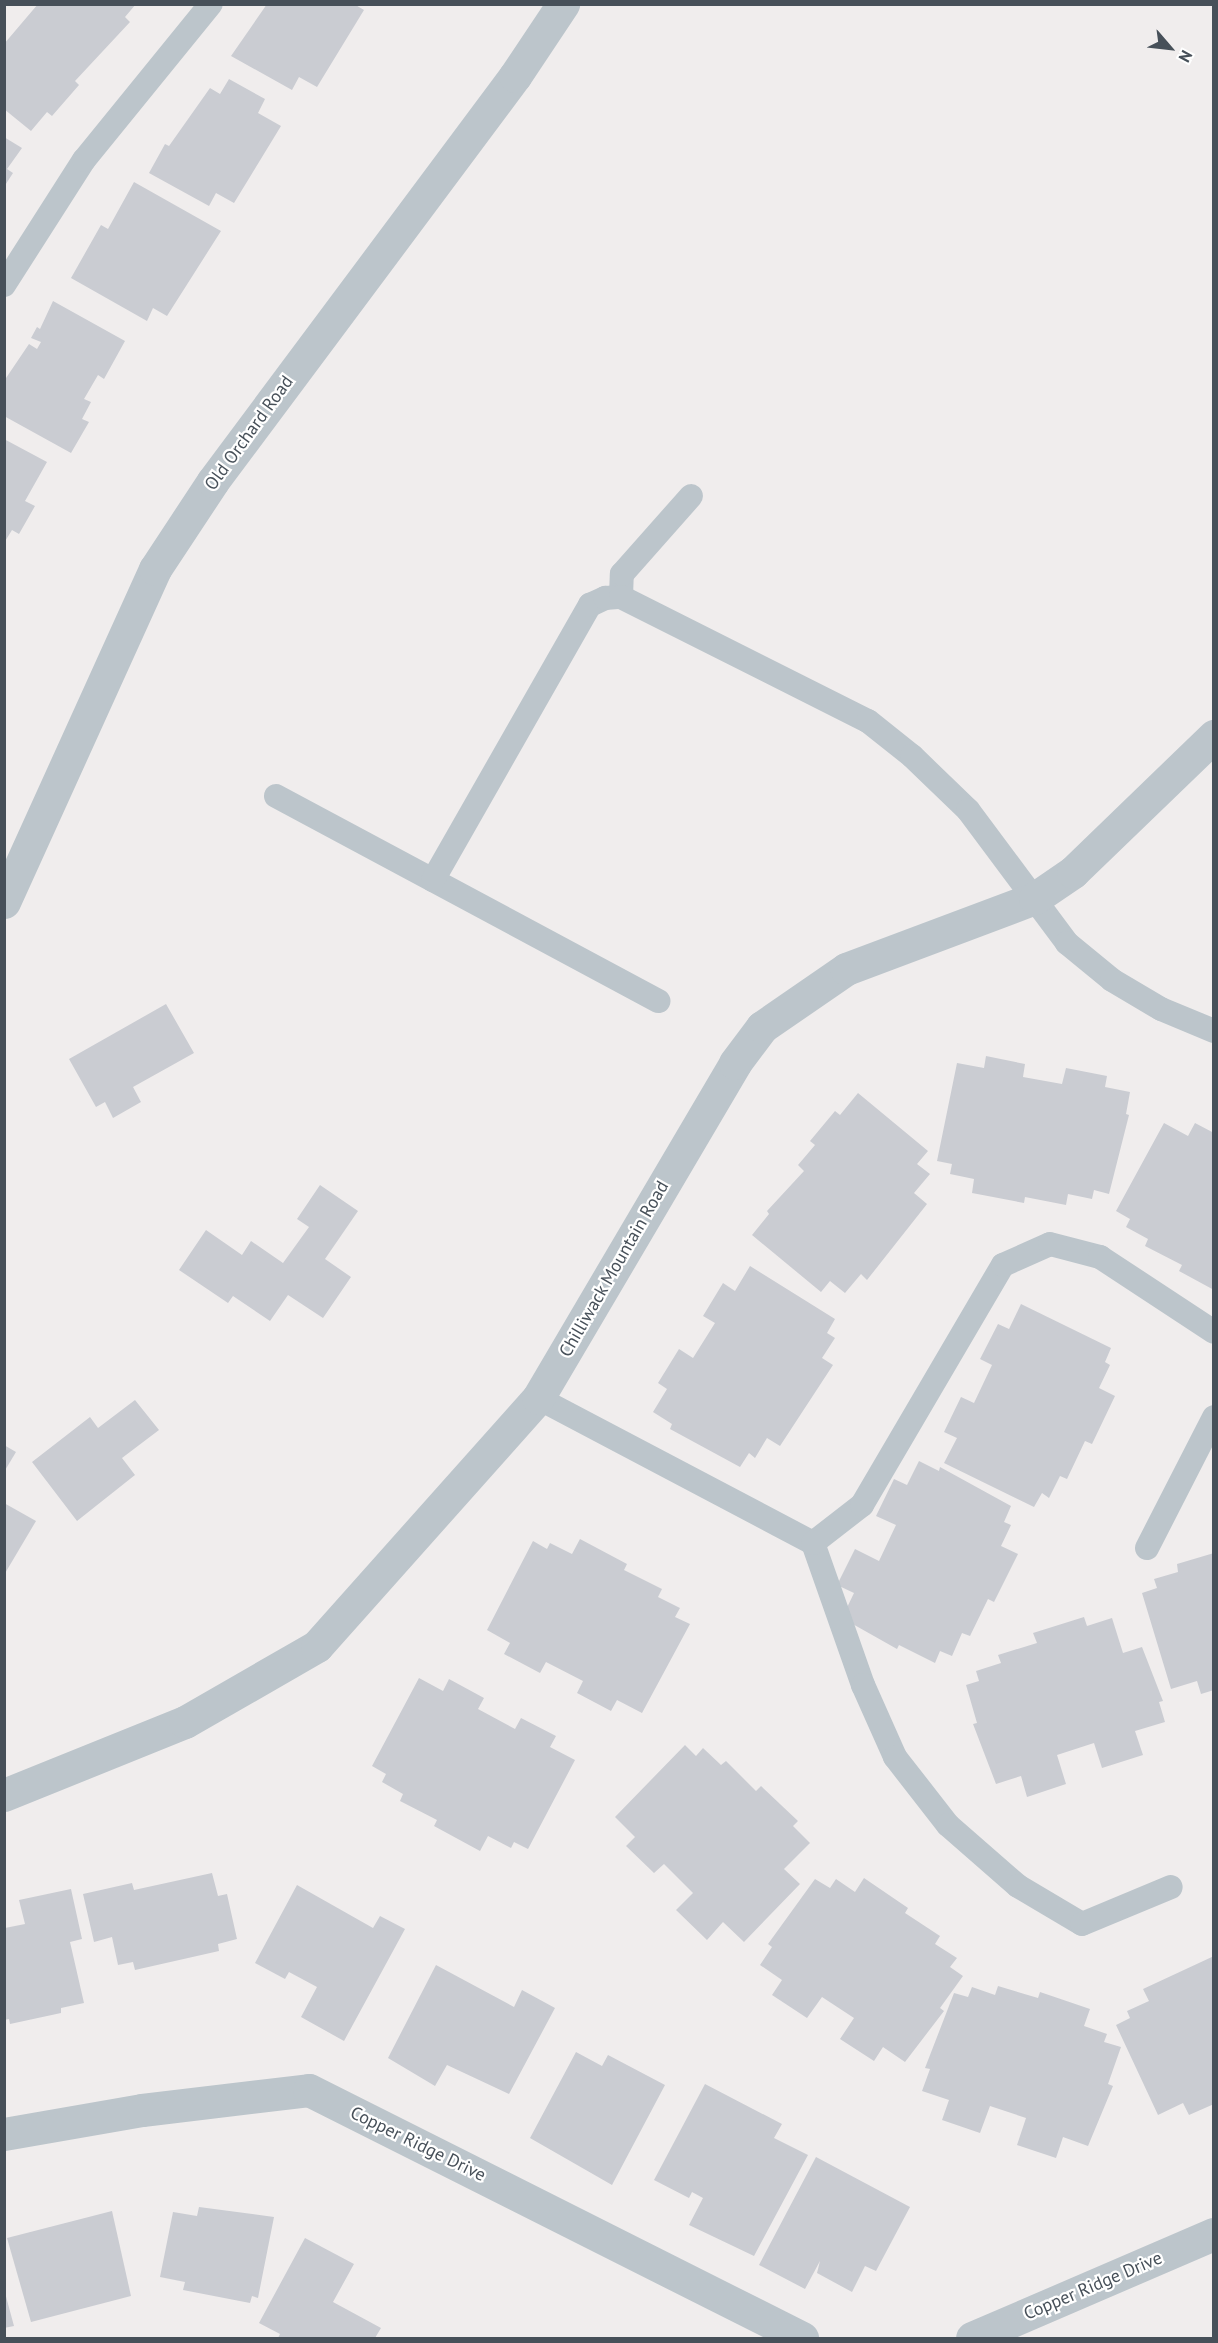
<!DOCTYPE html>
<style>
body{margin:0}
#map{position:relative;width:1218px;height:2343px;overflow:hidden;background:#f0eded;font-family:"PT Sans",sans-serif}
div>[style]{position:absolute}
.building>*{inset:0;background:#caccd2}
.lane>*{height:24px;margin:-12px;padding:0 12px;transform-origin:12px;border-radius:12px;background:#bcc5cb}
.street>*{height:33px;margin:-16.5px;padding:0 16.5px;transform-origin:16.5px;border-radius:16.5px;background:#bcc5cb}
span{translate:-50% -50%;white-space:nowrap;text-align:center;line-height:1.15;-webkit-text-stroke:4.5px #fff;paint-order:stroke}
.street-label{font-size:18px;color:#475059}
.frame{position:absolute;inset:0;border:6px solid #475059;pointer-events:none}
.north{position:absolute;left:1140px;top:18px;width:60px;height:60px;-webkit-text-stroke:4px #fff;paint-order:stroke;rotate:118deg;font-size:16px;font-weight:700;line-height:24px;text-align:center;color:#475059}
.north::after{content:'';display:block;margin:auto;width:21px;height:27px;background:#475059;clip-path:polygon(50% 0,100% 100%,50% 72%,0 100%)}
</style>
<div id="map">
<div class="building">
<div style="clip-path:polygon(38px 4px,136px 4px,125px 17px,130px 22px,75px 81px,79px 85px,52px 116px,47px 112px,31px 131px,4px 109px,4px 44px)"></div>
<div style="clip-path:polygon(267px 4px,354px 4px,364px 10px,317px 87px,299px 77px,292px 90px,231px 56px)"></div>
<div style="clip-path:polygon(229px 79px,265px 99px,258px 113px,281px 126px,234px 203px,216px 193px,209px 206px,149px 173px,165px 144px,169px 146px,210px 88px,220px 94px)"></div>
<div style="clip-path:polygon(4px 137px,22px 148px,7px 169px,13px 173px,4px 187px)"></div>
<div style="clip-path:polygon(134px 182px,221px 231px,167px 316px,153px 308px,147px 321px,71px 278px,101px 225px,108px 229px)"></div>
<div style="clip-path:polygon(53px 301px,125px 341px,104px 379px,98px 375px,84px 399px,91px 402px,82px 419px,89px 422px,71px 453px,4px 416px,4px 381px,29px 344px,37px 349px,41px 342px,31px 338px,37px 327px,40px 329px)"></div>
<div style="clip-path:polygon(4px 439px,47px 462px,25px 501px,35px 506px,19px 534px,12px 530px,4px 543px)"></div>
<div style="clip-path:polygon(166px 1004px,194px 1053px,133px 1087px,141px 1102px,113px 1118px,105px 1102px,96px 1107px,69px 1059px)"></div>
<div style="clip-path:polygon(986px 1056px,1025px 1064px,1023px 1077px,1062px 1084px,1066px 1068px,1107px 1076px,1105px 1087px,1130px 1092px,1126px 1114px,1129px 1115px,1109px 1194px,1094px 1190px,1092px 1199px,1068px 1194px,1066px 1205px,1025px 1197px,1024px 1203px,972px 1193px,974px 1179px,950px 1174px,952px 1164px,937px 1161px,957px 1063px,984px 1068px)"></div>
<div style="clip-path:polygon(858px 1093px,928px 1151px,917px 1164px,930px 1174px,914px 1193px,927px 1204px,867px 1280px,861px 1274px,845px 1293px,830px 1281px,821px 1292px,752px 1235px,769px 1214px,767px 1211px,804px 1171px,798px 1165px,815px 1145px,810px 1141px,835px 1111px,840px 1115px)"></div>
<div style="clip-path:polygon(1164px 1123px,1188px 1136px,1195px 1123px,1214px 1133px,1214px 1290px,1179px 1271px,1182px 1265px,1145px 1246px,1148px 1239px,1126px 1227px,1130px 1219px,1116px 1211px)"></div>
<div style="clip-path:polygon(320px 1185px,358px 1211px,325px 1259px,351px 1277px,323px 1318px,288px 1295px,270px 1321px,233px 1296px,228px 1303px,179px 1270px,206px 1230px,242px 1255px,251px 1241px,283px 1263px,309px 1227px,297px 1219px)"></div>
<div style="clip-path:polygon(750px 1266px,835px 1319px,827px 1333px,835px 1338px,822px 1358px,833px 1365px,780px 1446px,767px 1438px,755px 1458px,749px 1453px,740px 1467px,670px 1429px,672px 1424px,653px 1412px,667px 1389px,658px 1383px,679px 1349px,693px 1358px,715px 1323px,703px 1316px,723px 1283px,735px 1291px)"></div>
<div style="clip-path:polygon(1021px 1304px,1111px 1348px,1105px 1362px,1110px 1365px,1099px 1388px,1115px 1396px,1092px 1444px,1085px 1441px,1067px 1479px,1060px 1476px,1049px 1498px,1042px 1493px,1034px 1507px,944px 1463px,957px 1438px,944px 1432px,961px 1397px,974px 1403px,992px 1365px,980px 1359px,998px 1324px,1009px 1329px)"></div>
<div style="clip-path:polygon(135px 1400px,159px 1430px,122px 1458px,135px 1475px,77px 1521px,32px 1462px,90px 1417px,98px 1428px)"></div>
<div style="clip-path:polygon(4px 1445px,16px 1452px,4px 1472px)"></div>
<div style="clip-path:polygon(919px 1461px,939px 1471px,940px 1467px,1011px 1506px,1004px 1522px,1011px 1525px,1001px 1546px,1018px 1554px,994px 1602px,988px 1599px,970px 1636px,962px 1633px,952px 1656px,940px 1651px,935px 1663px,899px 1645px,897px 1649px,842px 1618px,854px 1593px,837px 1585px,855px 1549px,879px 1561px,896px 1525px,876px 1516px,894px 1479px,907px 1485px)"></div>
<div style="clip-path:polygon(4px 1503px,36px 1521px,4px 1575px)"></div>
<div style="clip-path:polygon(580px 1539px,627px 1564px,624px 1570px,662px 1589px,658px 1597px,680px 1608px,675px 1617px,690px 1624px,642px 1713px,617px 1700px,611px 1711px,577px 1693px,583px 1681px,546px 1662px,540px 1673px,504px 1654px,510px 1643px,487px 1630px,533px 1541px,547px 1549px,550px 1543px,572px 1554px)"></div>
<div style="clip-path:polygon(1214px 1553px,1214px 1690px,1201px 1694px,1197px 1681px,1171px 1689px,1142px 1593px,1157px 1588px,1154px 1579px,1178px 1572px,1177px 1564px)"></div>
<div style="clip-path:polygon(1084px 1617px,1087px 1626px,1112px 1618px,1123px 1653px,1142px 1647px,1163px 1701px,1159px 1702px,1165px 1722px,1135px 1731px,1143px 1755px,1102px 1768px,1094px 1743px,1057px 1755px,1066px 1784px,1027px 1797px,1021px 1776px,996px 1784px,973px 1724px,977px 1723px,966px 1685px,979px 1681px,976px 1671px,1001px 1663px,998px 1655px,1037px 1643px,1033px 1633px)"></div>
<div style="clip-path:polygon(419px 1678px,443px 1691px,449px 1679px,484px 1698px,478px 1709px,515px 1729px,521px 1718px,556px 1736px,550px 1747px,575px 1760px,528px 1849px,514px 1842px,511px 1848px,488px 1836px,480px 1851px,434px 1826px,437px 1820px,400px 1801px,403px 1794px,382px 1782px,386px 1774px,372px 1766px)"></div>
<div style="clip-path:polygon(685px 1745px,696px 1756px,703px 1748px,721px 1765px,726px 1761px,756px 1791px,761px 1786px,798px 1821px,793px 1826px,810px 1843px,784px 1869px,800px 1884px,744px 1942px,723px 1922px,707px 1940px,676px 1910px,693px 1893px,664px 1864px,654px 1873px,626px 1846px,635px 1837px,615px 1817px)"></div>
<div style="clip-path:polygon(212px 1873px,218px 1896px,227px 1894px,237px 1939px,218px 1944px,219px 1951px,135px 1970px,133px 1962px,118px 1965px,112px 1937px,94px 1942px,83px 1894px,132px 1883px,134px 1890px)"></div>
<div style="clip-path:polygon(864px 1878px,908px 1908px,905px 1913px,940px 1936px,935px 1944px,957px 1958px,950px 1967px,963px 1976px,940px 2008px,944px 2011px,905px 2062px,883px 2047px,874px 2061px,840px 2039px,854px 2018px,822px 1997px,807px 2018px,772px 1995px,782px 1980px,760px 1965px,772px 1947px,768px 1944px,815px 1879px,830px 1888px,836px 1879px,855px 1892px)"></div>
<div style="clip-path:polygon(297px 1885px,373px 1928px,380px 1916px,405px 1929px,344px 2041px,301px 2017px,317px 1987px,289px 1972px,285px 1979px,255px 1963px)"></div>
<div style="clip-path:polygon(71px 1889px,82px 1939px,70px 1942px,84px 2003px,61px 2008px,61px 2013px,10px 2024px,9px 2019px,4px 2020px,5px 1928px,25px 1924px,19px 1900px)"></div>
<div style="clip-path:polygon(1214px 1956px,1214px 2104px,1189px 2115px,1183px 2103px,1158px 2115px,1116px 2025px,1130px 2018px,1127px 2011px,1149px 2001px,1143px 1989px)"></div>
<div style="clip-path:polygon(436px 1965px,514px 2007px,522px 1990px,555px 2008px,509px 2094px,447px 2065px,435px 2086px,388px 2058px)"></div>
<div style="clip-path:polygon(998px 1986px,1038px 1998px,1040px 1992px,1090px 2009px,1084px 2026px,1107px 2034px,1104px 2042px,1121px 2047px,1108px 2084px,1113px 2086px,1088px 2146px,1063px 2137px,1056px 2158px,1017px 2145px,1026px 2118px,990px 2106px,980px 2133px,942px 2120px,949px 2100px,922px 2091px,930px 2069px,925px 2068px,954px 1993px,968px 1997px,972px 1987px,995px 1995px)"></div>
<div style="clip-path:polygon(576px 2052px,602px 2066px,608px 2055px,665px 2085px,612px 2185px,530px 2138px)"></div>
<div style="clip-path:polygon(705px 2084px,782px 2124px,774px 2138px,808px 2155px,754px 2256px,689px 2225px,703px 2198px,692px 2192px,689px 2198px,654px 2180px)"></div>
<div style="clip-path:polygon(816px 2157px,910px 2207px,876px 2271px,865px 2266px,852px 2292px,817px 2273px,820px 2261px,805px 2289px,759px 2265px)"></div>
<div style="clip-path:polygon(199px 2207px,274px 2217px,258px 2298px,252px 2296px,250px 2303px,183px 2290px,185px 2282px,160px 2277px,173px 2212px,197px 2216px)"></div>
<div style="clip-path:polygon(112px 2211px,131px 2296px,31px 2322px,7px 2238px)"></div>
<div style="clip-path:polygon(305px 2238px,354px 2264px,333px 2302px,381px 2328px,375px 2338px,278px 2338px,280px 2334px,259px 2323px)"></div>
<div style="clip-path:polygon(4px 2289px,14px 2326px,4px 2328px)"></div>
</div>
<div class="lane">
<div style="left:4px;top:285px;width:148px;rotate:-57.4deg"></div>
<div style="left:84px;top:160px;width:201px;rotate:-50.9deg"></div>
<div style="left:621px;top:597px;width:23px;rotate:-88deg"></div>
<div style="left:622px;top:574px;width:104px;rotate:-48.5deg"></div>
<div style="left:276px;top:796px;width:434px;rotate:28.2deg"></div>
<div style="left:433px;top:880px;width:317px;rotate:-60.3deg"></div>
<div style="left:590px;top:605px;width:17px;rotate:-25deg"></div>
<div style="left:605px;top:598px;width:16px;rotate:-4deg"></div>
<div style="left:621px;top:597px;width:276px;rotate:26.7deg"></div>
<div style="left:868px;top:721px;width:56px;rotate:38.5deg"></div>
<div style="left:912px;top:756px;width:78px;rotate:44deg"></div>
<div style="left:968px;top:810px;width:166px;rotate:53.3deg"></div>
<div style="left:1067px;top:943px;width:58px;rotate:39.4deg"></div>
<div style="left:1112px;top:980px;width:57px;rotate:30.6deg"></div>
<div style="left:1161px;top:1009px;width:57px;rotate:22.5deg"></div>
<div style="left:538px;top:1398px;width:311px;rotate:27.8deg"></div>
<div style="left:813px;top:1543px;width:151px;rotate:70.6deg"></div>
<div style="left:863px;top:1685px;width:79px;rotate:66deg"></div>
<div style="left:895px;top:1757px;width:86px;rotate:52.1deg"></div>
<div style="left:948px;top:1825px;width:93px;rotate:41.1deg"></div>
<div style="left:1018px;top:1886px;width:74px;rotate:30.7deg"></div>
<div style="left:1082px;top:1924px;width:96px;rotate:-22.6deg"></div>
<div style="left:813px;top:1543px;width:62px;rotate:-37.8deg"></div>
<div style="left:862px;top:1505px;width:278px;rotate:-59.6deg"></div>
<div style="left:1003px;top:1265px;width:51px;rotate:-24.1deg"></div>
<div style="left:1050px;top:1244px;width:52px;rotate:14.6deg"></div>
<div style="left:1100px;top:1257px;width:136px;rotate:33.3deg"></div>
<div style="left:1147px;top:1548px;width:147px;rotate:-62.9deg"></div>
</div>
<div class="street">
<div style="left:4px;top:902px;width:366px;rotate:-65.6deg"></div>
<div style="left:155px;top:569px;width:105px;rotate:-56.6deg"></div>
<div style="left:213px;top:481px;width:505px;rotate:-53.29deg"></div>
<div style="left:515px;top:76px;width:87px;rotate:-56.3deg"></div>
<div style="left:4px;top:1795px;width:195px;rotate:-22deg"></div>
<div style="left:185px;top:1722px;width:152px;rotate:-29.9deg"></div>
<div style="left:317px;top:1646px;width:332px;rotate:-48.3deg"></div>
<div style="left:538px;top:1398px;width:389px;rotate:-59.5deg"></div>
<div style="left:735px;top:1063px;width:45px;rotate:-53.1deg"></div>
<div style="left:762px;top:1027px;width:102px;rotate:-34.6deg"></div>
<div style="left:846px;top:969px;width:202px;rotate:-20.6deg"></div>
<div style="left:1035px;top:898px;width:46px;rotate:-34.4deg"></div>
<div style="left:1073px;top:872px;width:196px;rotate:-44deg"></div>
<div style="left:4px;top:2134px;width:140px;rotate:-9.9deg"></div>
<div style="left:142px;top:2110px;width:168px;rotate:-6.8deg"></div>
<div style="left:309px;top:2090px;width:552px;rotate:26.7deg"></div>
<div style="left:972px;top:2338px;width:263px;rotate:-23.3deg"></div>
</div>
<div class="street-label">
<span style="left:249px;top:433px;rotate:-54deg">Old Orchard Road</span>
<span style="left:614px;top:1269px;rotate:-60deg">Chilliwack Mountain Road</span>
<span style="left:418px;top:2144px;rotate:26deg">Copper Ridge Drive</span>
<span style="left:1093px;top:2286px;rotate:-23deg">Copper Ridge Drive</span>
</div>
<div class="frame"></div>
<div class="north">N</div>
</div>
